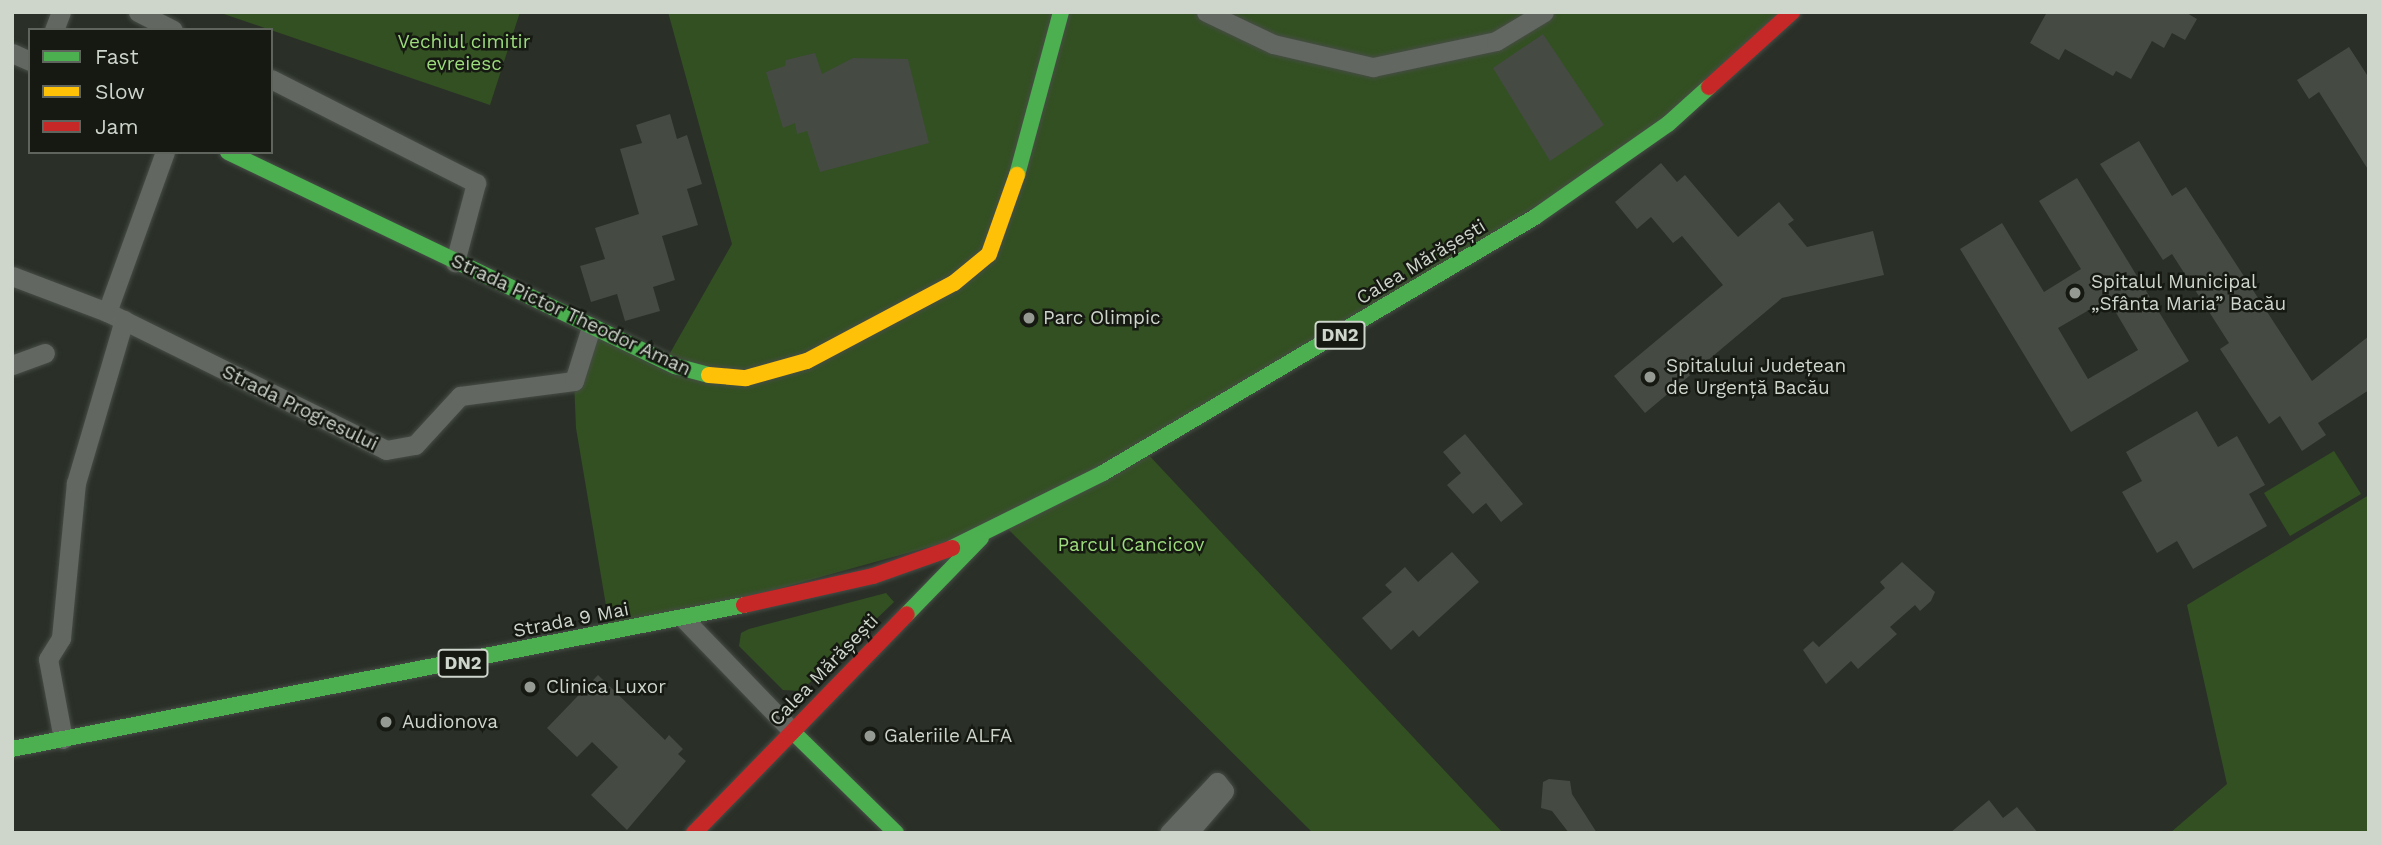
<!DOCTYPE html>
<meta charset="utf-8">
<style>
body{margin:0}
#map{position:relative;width:2381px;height:845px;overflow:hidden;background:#2a3028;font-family:"Work Sans",sans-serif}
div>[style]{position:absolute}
.green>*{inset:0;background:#335022}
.building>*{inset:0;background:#454a43}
.roads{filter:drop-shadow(0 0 2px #474d46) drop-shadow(0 0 2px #474d46)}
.street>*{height:19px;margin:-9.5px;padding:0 9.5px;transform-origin:9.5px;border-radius:9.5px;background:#636761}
.fast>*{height:16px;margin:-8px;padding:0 8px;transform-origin:8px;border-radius:8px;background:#4caf50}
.slow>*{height:16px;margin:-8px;padding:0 8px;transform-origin:8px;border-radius:8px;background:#ffc107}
.jam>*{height:16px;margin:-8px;padding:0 8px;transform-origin:8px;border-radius:8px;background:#c62828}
.dots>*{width:19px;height:19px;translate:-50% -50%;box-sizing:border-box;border:4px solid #151912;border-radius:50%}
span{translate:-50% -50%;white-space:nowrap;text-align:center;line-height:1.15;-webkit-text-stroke:5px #151912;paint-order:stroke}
.shield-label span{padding:2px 5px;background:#151912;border:2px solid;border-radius:5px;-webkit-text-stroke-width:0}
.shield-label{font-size:18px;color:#ced5cb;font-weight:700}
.park-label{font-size:19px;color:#9cdc7c}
.street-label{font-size:19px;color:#ced5cb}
.poi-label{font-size:19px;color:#ced5cb}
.left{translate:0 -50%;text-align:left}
.frame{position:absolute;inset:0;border:14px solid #ced5cb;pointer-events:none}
.legend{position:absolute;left:28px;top:28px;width:245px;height:126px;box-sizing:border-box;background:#151912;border:2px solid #5f645c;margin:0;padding:9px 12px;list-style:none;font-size:21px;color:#ced5cb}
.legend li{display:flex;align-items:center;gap:14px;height:35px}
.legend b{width:35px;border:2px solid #5f645c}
</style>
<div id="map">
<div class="green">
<div style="clip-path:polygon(218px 12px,520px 12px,490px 105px)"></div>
<div style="clip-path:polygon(668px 12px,1792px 12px,1668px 124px,1144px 450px,1503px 833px,1313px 833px,1005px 526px,611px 635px,576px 428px,574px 381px,591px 327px,665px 362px,732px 244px)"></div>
<div style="clip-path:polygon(2334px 451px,2361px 494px,2290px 536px,2264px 493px)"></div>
<div style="clip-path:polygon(2369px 495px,2369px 833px,2170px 833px,2227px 784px,2187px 605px)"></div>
<div style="clip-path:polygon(886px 593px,894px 602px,801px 691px,783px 690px,739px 646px,741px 633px,749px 629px)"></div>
</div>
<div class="building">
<div style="clip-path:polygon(2047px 12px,2185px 12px,2197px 19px,2185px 40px,2172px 33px,2164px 48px,2152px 41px,2131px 79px,2116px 71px,2113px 76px,2065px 49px,2059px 60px,2030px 43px)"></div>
<div style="clip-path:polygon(1543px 34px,1604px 125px,1550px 161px,1493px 68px)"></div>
<div style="clip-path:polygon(2349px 47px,2369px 78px,2369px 171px,2319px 92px,2309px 99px,2297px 80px)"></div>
<div style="clip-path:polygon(815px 53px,822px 74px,853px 58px,908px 59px,929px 143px,820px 172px,807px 131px,797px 134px,795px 123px,783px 128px,766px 72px,785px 66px,786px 60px)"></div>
<div style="clip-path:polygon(670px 114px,677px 139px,687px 135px,702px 184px,687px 189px,698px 225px,662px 236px,675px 280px,653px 287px,660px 311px,625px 321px,617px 294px,591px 302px,580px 266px,605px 259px,595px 228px,639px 214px,620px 149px,642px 143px,636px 125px)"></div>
<div style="clip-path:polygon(2139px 141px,2172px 196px,2186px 187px,2312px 381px,2369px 336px,2369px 390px,2318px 423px,2326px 435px,2302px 451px,2280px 416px,2269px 424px,2220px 349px,2229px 343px,2172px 254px,2163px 260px,2100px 164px)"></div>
<div style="clip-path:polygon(1661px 163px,1677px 182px,1685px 175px,1738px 237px,1779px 202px,1794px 220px,1788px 224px,1807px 247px,1873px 231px,1884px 275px,1782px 298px,1645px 413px,1614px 376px,1723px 285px,1682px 236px,1673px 243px,1651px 217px,1637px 229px,1615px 202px)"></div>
<div style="clip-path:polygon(evenodd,2077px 178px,2189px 361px,2071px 432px,1960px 249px,2002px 223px,2044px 292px,2081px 269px,2039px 201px,2077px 178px,2108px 299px,2138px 350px,2088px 379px,2058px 328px,2108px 299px)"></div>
<div style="clip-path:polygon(2197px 411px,2218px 447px,2237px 436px,2265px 485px,2249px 494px,2267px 526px,2193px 569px,2177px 541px,2157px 553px,2122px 492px,2142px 481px,2126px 452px)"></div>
<div style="clip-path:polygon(1465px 434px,1523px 504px,1501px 522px,1486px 503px,1473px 514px,1447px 485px,1461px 473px,1443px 452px)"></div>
<div style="clip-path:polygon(1452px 552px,1479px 582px,1419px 637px,1413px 630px,1391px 650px,1362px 618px,1392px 592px,1385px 585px,1405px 567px,1418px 582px)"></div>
<div style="clip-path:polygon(1902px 562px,1935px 592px,1931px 601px,1920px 611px,1915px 605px,1890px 627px,1897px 634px,1858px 669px,1851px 661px,1826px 684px,1803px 650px,1813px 641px,1819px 647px,1885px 588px,1880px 582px)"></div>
<div style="clip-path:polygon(598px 675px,665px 740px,669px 735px,683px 749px,678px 754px,686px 761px,627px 830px,591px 795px,618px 767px,592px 742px,577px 757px,547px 728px)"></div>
<div style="clip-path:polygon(1549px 779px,1570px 781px,1572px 794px,1597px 833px,1569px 833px,1552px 811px,1541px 808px,1543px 782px)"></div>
<div style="clip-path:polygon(1989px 800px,2003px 818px,2017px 807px,2038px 833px,1950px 833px)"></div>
</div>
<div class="roads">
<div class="street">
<div style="left:138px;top:12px;width:39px;rotate:27deg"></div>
<div style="left:1206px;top:12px;width:74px;rotate:25.5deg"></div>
<div style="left:1273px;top:44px;width:103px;rotate:13deg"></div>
<div style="left:1373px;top:67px;width:126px;rotate:-11.9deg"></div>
<div style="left:1496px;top:41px;width:56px;rotate:-31.1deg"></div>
<div style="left:54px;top:30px;width:19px;rotate:-69deg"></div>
<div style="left:12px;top:53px;width:20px;rotate:24deg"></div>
<div style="left:271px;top:79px;width:230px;rotate:26.9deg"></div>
<div style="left:476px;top:183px;width:82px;rotate:104.9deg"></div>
<div style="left:12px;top:276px;width:102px;rotate:20.8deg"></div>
<div style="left:107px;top:312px;width:311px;rotate:26.3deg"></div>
<div style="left:386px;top:450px;width:29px;rotate:-10deg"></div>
<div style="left:415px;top:445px;width:67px;rotate:-47.4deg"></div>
<div style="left:460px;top:396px;width:115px;rotate:-7.5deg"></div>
<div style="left:574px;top:381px;width:57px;rotate:-72.5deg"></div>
<div style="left:107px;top:312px;width:170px;rotate:-70.1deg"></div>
<div style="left:12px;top:365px;width:35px;rotate:-20deg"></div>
<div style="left:683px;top:618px;width:158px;rotate:46deg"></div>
<div style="left:63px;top:739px;width:81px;rotate:-100.6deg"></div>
<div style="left:48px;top:659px;width:25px;rotate:-58deg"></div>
<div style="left:61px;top:638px;width:156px;rotate:-84.5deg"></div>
<div style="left:76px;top:483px;width:170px;rotate:-73.6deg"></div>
<div style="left:1169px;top:833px;width:70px;rotate:-46.7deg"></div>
<div style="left:1217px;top:782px;width:11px;rotate:52deg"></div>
<div style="left:1224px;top:791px;width:55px;rotate:130.6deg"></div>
</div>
<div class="fast">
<div style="left:228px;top:152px;width:496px;rotate:25.6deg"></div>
<div style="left:675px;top:366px;width:35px;rotate:15deg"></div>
<div style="left:1017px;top:175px;width:169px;rotate:-74.9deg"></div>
<div style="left:952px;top:548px;width:169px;rotate:-26.4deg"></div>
<div style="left:1103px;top:473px;width:502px;rotate:-30.65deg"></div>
<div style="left:1535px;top:217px;width:162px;rotate:-35deg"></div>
<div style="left:1668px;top:124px;width:55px;rotate:-42.1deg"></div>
<div style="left:907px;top:614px;width:106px;rotate:-45.8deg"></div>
<div style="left:793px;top:732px;width:144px;rotate:44.4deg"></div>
<div style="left:12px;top:749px;width:746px;rotate:-11.13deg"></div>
</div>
<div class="slow">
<div style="left:709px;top:375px;width:37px;rotate:5deg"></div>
<div style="left:746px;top:378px;width:63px;rotate:-15.6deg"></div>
<div style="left:807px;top:361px;width:166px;rotate:-28deg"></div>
<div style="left:954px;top:283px;width:45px;rotate:-39.6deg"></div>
<div style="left:989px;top:254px;width:84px;rotate:-70.5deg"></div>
</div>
<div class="jam">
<div style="left:1709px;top:87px;width:112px;rotate:-42.1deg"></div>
<div style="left:744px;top:605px;width:132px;rotate:-12.7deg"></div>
<div style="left:873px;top:576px;width:84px;rotate:-19.5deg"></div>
<div style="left:694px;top:833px;width:305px;rotate:-45.8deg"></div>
</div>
</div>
<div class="dots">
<div style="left:2075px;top:293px;background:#959b92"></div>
<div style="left:1029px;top:318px;background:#959b92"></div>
<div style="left:1650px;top:377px;background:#959b92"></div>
<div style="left:530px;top:687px;background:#959b92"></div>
<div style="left:386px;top:722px;background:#959b92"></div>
<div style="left:870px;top:736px;background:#959b92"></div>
</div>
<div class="shield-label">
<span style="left:1340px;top:335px">DN2</span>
<span style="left:463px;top:663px">DN2</span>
</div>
<div class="park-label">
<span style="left:464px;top:53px">Vechiul cimitir<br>evreiesc</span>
<span style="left:1131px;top:545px">Parcul Cancicov</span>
</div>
<div class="street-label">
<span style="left:1421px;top:262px;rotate:-31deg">Calea Mărășești</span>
<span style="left:571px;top:315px;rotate:25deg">Strada Pictor Theodor Aman</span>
<span style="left:300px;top:408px;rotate:26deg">Strada Progresului</span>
<span style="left:571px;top:620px;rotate:-11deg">Strada 9 Mai</span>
<span style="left:824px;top:670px;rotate:-46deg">Calea Mărășești</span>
</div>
<div class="poi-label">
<span class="left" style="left:2091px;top:293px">Spitalul Municipal<br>„Sfânta Maria” Bacău</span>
<span class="left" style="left:1043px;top:318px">Parc Olimpic</span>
<span class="left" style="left:1666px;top:377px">Spitalului Județean<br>de Urgență Bacău</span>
<span class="left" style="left:546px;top:687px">Clinica Luxor</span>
<span class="left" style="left:402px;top:722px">Audionova</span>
<span class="left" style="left:884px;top:736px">Galeriile ALFA</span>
</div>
<div class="frame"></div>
<ul class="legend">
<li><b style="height:9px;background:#4caf50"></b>Fast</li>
<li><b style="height:9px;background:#ffc107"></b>Slow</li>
<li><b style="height:9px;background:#c62828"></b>Jam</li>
</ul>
</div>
